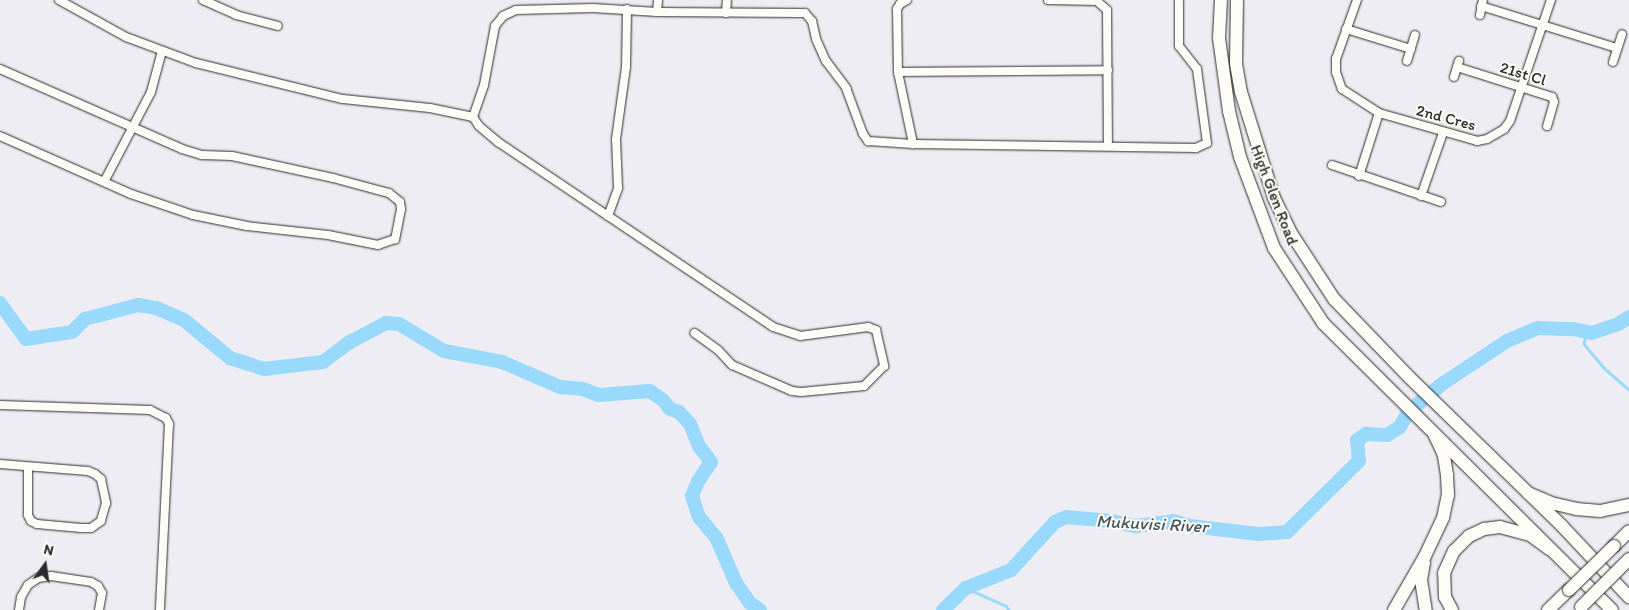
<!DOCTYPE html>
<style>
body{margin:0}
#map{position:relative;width:1629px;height:610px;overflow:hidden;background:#eeedf3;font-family:Itim,sans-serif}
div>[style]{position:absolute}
.stream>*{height:2.5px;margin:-1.25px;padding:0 1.25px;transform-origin:1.25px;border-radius:1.25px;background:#99d9fb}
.river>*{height:14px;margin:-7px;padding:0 7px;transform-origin:7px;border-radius:7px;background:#99d9fb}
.roads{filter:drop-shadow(0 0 1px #2b2b2b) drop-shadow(0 0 1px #2b2b2b)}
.minor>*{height:8px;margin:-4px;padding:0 4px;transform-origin:4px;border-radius:4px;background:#fdfcf7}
.primary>*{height:12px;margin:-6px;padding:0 6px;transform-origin:6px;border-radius:6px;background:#fdfcf7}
.trunk>*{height:12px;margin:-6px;padding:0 6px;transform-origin:6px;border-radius:6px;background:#fdfcf7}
.bridges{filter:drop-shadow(0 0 1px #2b2b2b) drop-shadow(0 0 1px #2b2b2b)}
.trunk-bridge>*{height:12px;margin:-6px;padding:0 6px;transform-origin:6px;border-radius:6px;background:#fdfcf7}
span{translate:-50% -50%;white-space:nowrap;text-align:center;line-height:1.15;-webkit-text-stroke:4px #fdfcf7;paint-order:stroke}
.street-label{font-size:16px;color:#2b2b2b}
.water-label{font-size:18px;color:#46565f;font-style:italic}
.north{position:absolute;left:20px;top:540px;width:50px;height:50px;-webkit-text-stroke:4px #fdfcf7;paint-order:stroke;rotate:14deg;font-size:14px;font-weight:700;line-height:20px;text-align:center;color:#2b2b2b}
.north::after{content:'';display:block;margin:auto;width:18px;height:22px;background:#2b2b2b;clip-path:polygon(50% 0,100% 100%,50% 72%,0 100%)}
</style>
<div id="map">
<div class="stream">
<div style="left:1587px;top:332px;width:12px;rotate:104deg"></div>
<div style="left:1584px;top:344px;width:31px;rotate:50deg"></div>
<div style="left:1604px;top:368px;width:33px;rotate:41deg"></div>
<div style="left:966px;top:588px;width:44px;rotate:24.2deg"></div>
<div style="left:1006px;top:606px;width:5px;rotate:53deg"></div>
</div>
<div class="river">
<div style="left:0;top:303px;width:44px;rotate:54.2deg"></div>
<div style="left:26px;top:339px;width:47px;rotate:-8.7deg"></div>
<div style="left:72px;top:332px;width:18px;rotate:-45deg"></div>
<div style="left:85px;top:319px;width:55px;rotate:-14.8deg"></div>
<div style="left:138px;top:305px;width:18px;rotate:9deg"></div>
<div style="left:156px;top:308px;width:30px;rotate:23deg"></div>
<div style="left:184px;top:320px;width:60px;rotate:39.6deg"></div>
<div style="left:230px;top:358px;width:36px;rotate:18deg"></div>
<div style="left:264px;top:369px;width:59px;rotate:-6.8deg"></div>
<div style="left:323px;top:362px;width:34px;rotate:-37deg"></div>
<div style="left:350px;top:342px;width:41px;rotate:-27.8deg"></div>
<div style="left:386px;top:323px;width:13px;rotate:4deg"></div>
<div style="left:399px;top:324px;width:52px;rotate:31deg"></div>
<div style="left:444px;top:351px;width:59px;rotate:10.7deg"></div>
<div style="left:502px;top:362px;width:63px;rotate:23.3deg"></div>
<div style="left:560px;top:387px;width:23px;rotate:5deg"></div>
<div style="left:583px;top:389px;width:17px;rotate:21deg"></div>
<div style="left:599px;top:395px;width:51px;rotate:-4.5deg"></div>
<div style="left:650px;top:391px;width:16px;rotate:35deg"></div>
<div style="left:663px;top:400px;width:11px;rotate:52deg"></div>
<div style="left:670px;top:409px;width:9px;rotate:18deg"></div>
<div style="left:679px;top:412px;width:16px;rotate:47deg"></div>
<div style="left:690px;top:424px;width:24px;rotate:68deg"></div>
<div style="left:699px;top:446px;width:20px;rotate:53deg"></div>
<div style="left:711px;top:462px;width:23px;rotate:124deg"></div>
<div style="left:698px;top:481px;width:16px;rotate:112deg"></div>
<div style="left:692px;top:496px;width:22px;rotate:72deg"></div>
<div style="left:699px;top:517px;width:26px;rotate:50deg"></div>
<div style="left:716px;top:537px;width:50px;rotate:66.5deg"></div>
<div style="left:736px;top:583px;width:24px;rotate:55deg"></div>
<div style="left:750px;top:603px;width:12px;rotate:35deg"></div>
<div style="left:943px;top:610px;width:32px;rotate:-44deg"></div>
<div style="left:966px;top:588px;width:48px;rotate:-21.8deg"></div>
<div style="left:1011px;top:570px;width:65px;rotate:-47.5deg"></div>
<div style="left:1055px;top:522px;width:12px;rotate:-24deg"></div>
<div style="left:1066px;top:517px;width:45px;rotate:5.1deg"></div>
<div style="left:1111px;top:521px;width:25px;rotate:12deg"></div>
<div style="left:1135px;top:526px;width:38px;rotate:-7deg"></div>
<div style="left:1173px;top:521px;width:18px;rotate:16deg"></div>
<div style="left:1190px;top:526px;width:69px;rotate:6.6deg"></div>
<div style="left:1259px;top:534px;width:28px;rotate:-4deg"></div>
<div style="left:1287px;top:532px;width:101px;rotate:-44.6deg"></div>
<div style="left:1359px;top:461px;width:21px;rotate:-95deg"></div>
<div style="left:1357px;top:440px;width:11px;rotate:-34deg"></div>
<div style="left:1366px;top:434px;width:21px;rotate:3deg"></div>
<div style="left:1387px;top:435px;width:15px;rotate:-32deg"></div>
<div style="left:1400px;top:427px;width:17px;rotate:-62deg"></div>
<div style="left:1408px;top:412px;width:44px;rotate:-39.5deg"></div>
<div style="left:1442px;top:384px;width:78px;rotate:-33.5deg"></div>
<div style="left:1507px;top:341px;width:34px;rotate:-23deg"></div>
<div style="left:1538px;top:328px;width:35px;rotate:2deg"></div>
<div style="left:1573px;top:329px;width:19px;rotate:12deg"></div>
<div style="left:1592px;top:333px;width:28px;rotate:-19deg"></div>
<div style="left:1618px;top:324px;width:13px;rotate:-32deg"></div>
</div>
<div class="roads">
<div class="minor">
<div style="left:59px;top:0;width:77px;rotate:28.9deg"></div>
<div style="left:126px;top:37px;width:75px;rotate:20.4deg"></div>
<div style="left:196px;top:63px;width:151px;rotate:13.8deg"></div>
<div style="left:343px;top:99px;width:87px;rotate:5.9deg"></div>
<div style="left:430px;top:108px;width:44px;rotate:11.8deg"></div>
<div style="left:473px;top:117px;width:11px;rotate:56deg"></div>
<div style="left:479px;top:126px;width:25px;rotate:40deg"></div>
<div style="left:498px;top:142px;width:331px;rotate:33.9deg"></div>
<div style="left:773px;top:327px;width:28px;rotate:18deg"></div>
<div style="left:800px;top:336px;width:69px;rotate:-7.5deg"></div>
<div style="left:868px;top:327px;width:9px;rotate:21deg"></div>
<div style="left:876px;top:330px;width:37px;rotate:77deg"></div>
<div style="left:884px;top:366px;width:28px;rotate:135deg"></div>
<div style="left:864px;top:386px;width:63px;rotate:174.6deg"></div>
<div style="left:801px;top:392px;width:9px;rotate:-174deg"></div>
<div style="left:792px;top:391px;width:65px;rotate:-156.6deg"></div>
<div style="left:732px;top:365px;width:21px;rotate:-133deg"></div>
<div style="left:718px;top:350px;width:29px;rotate:-144deg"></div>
<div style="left:203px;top:0;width:36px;rotate:24deg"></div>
<div style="left:236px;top:15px;width:43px;rotate:14.7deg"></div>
<div style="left:907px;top:0;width:8px;rotate:150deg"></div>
<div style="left:900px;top:4px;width:6px;rotate:121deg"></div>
<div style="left:897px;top:9px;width:63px;rotate:89.1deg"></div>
<div style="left:898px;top:72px;width:74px;rotate:78.2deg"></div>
<div style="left:913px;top:144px;width:283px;rotate:0.8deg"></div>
<div style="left:1196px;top:148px;width:12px;rotate:-24deg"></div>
<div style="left:1207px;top:143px;width:75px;rotate:-97.7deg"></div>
<div style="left:1197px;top:69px;width:29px;rotate:-128deg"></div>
<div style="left:1179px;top:46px;width:46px;rotate:-90deg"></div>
<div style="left:1048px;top:0;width:49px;rotate:1.2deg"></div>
<div style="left:1097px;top:1px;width:13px;rotate:42deg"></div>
<div style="left:1107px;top:10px;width:135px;rotate:89.6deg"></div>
<div style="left:1357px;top:0;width:63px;rotate:109.6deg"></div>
<div style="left:1336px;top:59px;width:13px;rotate:90deg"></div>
<div style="left:1336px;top:72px;width:18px;rotate:71deg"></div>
<div style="left:1342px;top:89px;width:44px;rotate:33deg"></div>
<div style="left:1379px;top:113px;width:102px;rotate:15.9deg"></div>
<div style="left:1477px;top:141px;width:10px;rotate:-11deg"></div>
<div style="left:1487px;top:139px;width:20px;rotate:-30deg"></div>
<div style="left:1504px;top:129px;width:10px;rotate:-53deg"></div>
<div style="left:1510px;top:121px;width:128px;rotate:-71.3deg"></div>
<div style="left:1481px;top:6px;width:142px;rotate:17.2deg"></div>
<div style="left:657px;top:12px;width:12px;rotate:-85deg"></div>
<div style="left:726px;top:13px;width:13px;rotate:-86deg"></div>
<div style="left:1480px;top:15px;width:15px;rotate:-79deg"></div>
<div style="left:1346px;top:29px;width:68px;rotate:17.1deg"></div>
<div style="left:1407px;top:61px;width:27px;rotate:-73deg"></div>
<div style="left:1613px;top:62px;width:29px;rotate:-72deg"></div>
<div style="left:1457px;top:67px;width:100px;rotate:17.5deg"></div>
<div style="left:1552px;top:97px;width:5px;rotate:68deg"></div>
<div style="left:1554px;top:102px;width:25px;rotate:106deg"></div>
<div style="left:0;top:69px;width:199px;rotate:23.7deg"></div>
<div style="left:182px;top:149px;width:21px;rotate:17deg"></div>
<div style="left:202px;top:155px;width:30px;rotate:2deg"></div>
<div style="left:232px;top:156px;width:103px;rotate:12.3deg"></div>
<div style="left:333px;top:178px;width:58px;rotate:15deg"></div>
<div style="left:389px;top:193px;width:14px;rotate:39deg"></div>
<div style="left:400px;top:202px;width:7px;rotate:82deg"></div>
<div style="left:401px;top:209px;width:31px;rotate:101deg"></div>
<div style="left:395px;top:239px;width:18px;rotate:161deg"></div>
<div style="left:378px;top:245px;width:51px;rotate:-168.7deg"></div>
<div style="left:328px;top:235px;width:81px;rotate:-173.7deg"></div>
<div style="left:247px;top:226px;width:55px;rotate:-168.5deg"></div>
<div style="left:193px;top:215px;width:65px;rotate:-161.3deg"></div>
<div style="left:131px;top:194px;width:143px;rotate:-156.1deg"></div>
<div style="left:898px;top:72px;width:210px;rotate:-0.5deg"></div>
<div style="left:1454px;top:77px;width:17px;rotate:-73deg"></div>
<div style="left:473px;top:117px;width:34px;rotate:-71deg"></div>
<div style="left:484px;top:85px;width:60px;rotate:-79.4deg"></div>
<div style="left:495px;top:26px;width:13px;rotate:-51deg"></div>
<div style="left:503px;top:16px;width:14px;rotate:-25deg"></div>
<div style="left:516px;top:10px;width:77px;rotate:-1.5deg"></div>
<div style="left:593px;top:8px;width:64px;rotate:3.6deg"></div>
<div style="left:657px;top:12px;width:142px;rotate:0.4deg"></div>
<div style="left:799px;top:13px;width:6px"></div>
<div style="left:805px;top:13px;width:11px;rotate:49deg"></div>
<div style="left:812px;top:21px;width:18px;rotate:77deg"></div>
<div style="left:816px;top:39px;width:24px;rotate:66deg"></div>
<div style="left:826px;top:61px;width:34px;rotate:53deg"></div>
<div style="left:846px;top:88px;width:49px;rotate:69.7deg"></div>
<div style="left:863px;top:134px;width:9px;rotate:54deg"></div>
<div style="left:868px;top:141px;width:45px;rotate:3.8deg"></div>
<div style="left:1332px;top:165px;width:115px;rotate:18.7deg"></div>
<div style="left:1359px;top:176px;width:66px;rotate:-72.4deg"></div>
<div style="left:104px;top:182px;width:102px;rotate:-62.4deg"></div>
<div style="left:151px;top:92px;width:42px;rotate:-75deg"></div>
<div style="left:1421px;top:196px;width:67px;rotate:-70.8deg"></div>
<div style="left:608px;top:216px;width:30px;rotate:-70deg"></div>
<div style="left:618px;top:188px;width:49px;rotate:-92.3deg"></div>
<div style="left:616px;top:139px;width:73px;rotate:-82.1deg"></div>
<div style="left:626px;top:67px;width:58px;rotate:-89deg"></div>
<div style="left:0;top:405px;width:150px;rotate:1.9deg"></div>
<div style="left:150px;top:410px;width:18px;rotate:27deg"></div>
<div style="left:166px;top:418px;width:7px;rotate:63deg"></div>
<div style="left:169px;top:424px;width:186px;rotate:92.8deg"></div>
<div style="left:0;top:464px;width:88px;rotate:4.5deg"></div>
<div style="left:88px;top:471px;width:8px;rotate:23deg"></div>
<div style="left:95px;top:474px;width:8px;rotate:40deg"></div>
<div style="left:101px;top:479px;width:25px;rotate:78deg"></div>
<div style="left:106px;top:503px;width:19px;rotate:106deg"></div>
<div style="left:101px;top:521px;width:12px;rotate:145deg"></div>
<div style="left:91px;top:528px;width:10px;rotate:180deg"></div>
<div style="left:81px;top:528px;width:44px;rotate:-174.8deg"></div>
<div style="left:37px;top:524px;width:7px;rotate:-153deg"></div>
<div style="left:31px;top:521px;width:7px;rotate:-117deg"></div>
<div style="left:28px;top:515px;width:48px;rotate:-90deg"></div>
<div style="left:19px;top:610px;width:13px;rotate:-81deg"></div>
<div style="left:21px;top:597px;width:14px;rotate:-60deg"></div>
<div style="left:28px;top:585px;width:12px;rotate:-35deg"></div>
<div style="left:38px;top:578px;width:13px;rotate:-9deg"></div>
<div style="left:51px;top:576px;width:40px;rotate:8.5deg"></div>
<div style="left:91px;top:582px;width:8px;rotate:30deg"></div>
<div style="left:98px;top:586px;width:8px;rotate:60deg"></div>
<div style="left:102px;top:593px;width:17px;rotate:100deg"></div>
</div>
<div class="primary">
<div style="left:1221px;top:0;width:38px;rotate:93deg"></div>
<div style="left:1219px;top:38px;width:74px;rotate:82.2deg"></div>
<div style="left:1229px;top:111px;width:47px;rotate:76.6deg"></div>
<div style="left:1240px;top:157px;width:97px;rotate:69.5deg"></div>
<div style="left:1274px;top:248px;width:90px;rotate:56.8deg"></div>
<div style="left:1323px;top:323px;width:407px;rotate:44.8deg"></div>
<div style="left:1237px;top:0;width:64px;rotate:90.9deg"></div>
<div style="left:1236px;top:64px;width:28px;rotate:80deg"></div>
<div style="left:1241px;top:92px;width:111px;rotate:72.7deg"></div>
<div style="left:1274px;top:198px;width:39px;rotate:64deg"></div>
<div style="left:1291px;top:233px;width:79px;rotate:56.9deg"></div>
<div style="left:1334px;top:299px;width:108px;rotate:46.1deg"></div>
<div style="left:1409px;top:377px;width:214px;rotate:44.2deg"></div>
<div style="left:1562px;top:526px;width:98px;rotate:46.7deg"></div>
</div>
<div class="trunk">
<div style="left:1528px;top:493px;width:25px;rotate:23deg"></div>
<div style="left:1551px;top:503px;width:26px;rotate:13deg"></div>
<div style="left:1576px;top:509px;width:24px;rotate:5deg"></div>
<div style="left:1600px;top:511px;width:30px;rotate:-12deg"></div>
<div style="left:1614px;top:546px;width:21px;rotate:-45deg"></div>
<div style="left:1424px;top:563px;width:17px;rotate:100deg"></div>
<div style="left:1421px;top:580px;width:30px;rotate:81deg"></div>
<div style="left:1394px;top:610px;width:62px;rotate:-60.1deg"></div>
<div style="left:1425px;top:556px;width:42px;rotate:-64.7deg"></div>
<div style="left:1443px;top:518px;width:24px;rotate:-78deg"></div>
<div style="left:1448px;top:495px;width:20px;rotate:-93deg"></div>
<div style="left:1447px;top:475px;width:20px;rotate:-99deg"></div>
<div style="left:1444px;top:455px;width:23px;rotate:-115deg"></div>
<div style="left:1452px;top:610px;width:15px;rotate:-118deg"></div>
<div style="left:1445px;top:597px;width:24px;rotate:-92deg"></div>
<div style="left:1444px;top:573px;width:24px;rotate:-66deg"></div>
<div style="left:1454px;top:551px;width:21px;rotate:-45deg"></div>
<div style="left:1469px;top:536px;width:17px;rotate:-25deg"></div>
<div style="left:1484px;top:529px;width:16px;rotate:-7deg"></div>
<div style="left:1500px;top:527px;width:31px;rotate:15deg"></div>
<div style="left:1530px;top:535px;width:24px;rotate:36deg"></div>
<div style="left:1548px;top:610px;width:29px;rotate:-44deg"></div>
</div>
</div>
<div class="bridges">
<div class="trunk-bridge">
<div style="left:1569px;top:590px;width:63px;rotate:-44.4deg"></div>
<div style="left:1581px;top:607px;width:68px;rotate:-45deg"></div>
</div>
</div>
<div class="street-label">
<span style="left:1523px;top:74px;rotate:17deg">21st Cl</span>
<span style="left:1446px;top:118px;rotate:15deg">2nd Cres</span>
<span style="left:1274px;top:195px;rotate:69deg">High Glen Road</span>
</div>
<div class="water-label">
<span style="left:1152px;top:524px;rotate:3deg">Mukuvisi River</span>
</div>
<div class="north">N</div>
</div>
